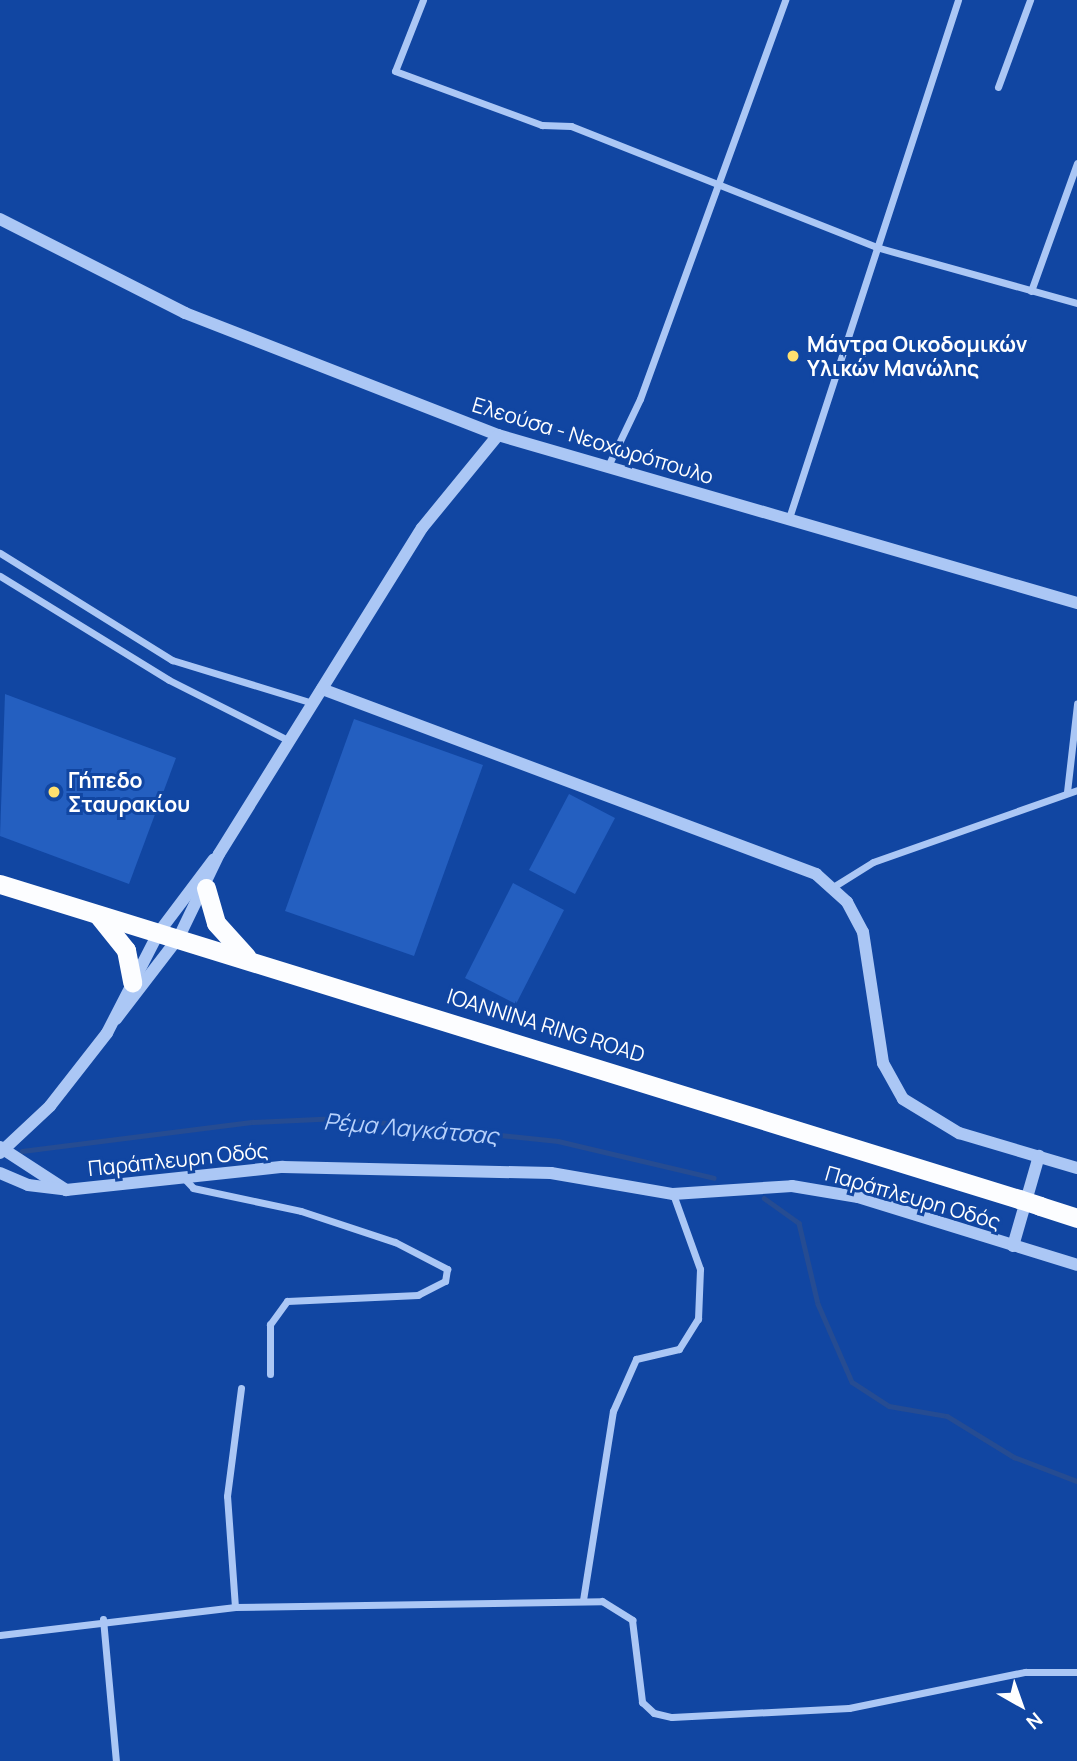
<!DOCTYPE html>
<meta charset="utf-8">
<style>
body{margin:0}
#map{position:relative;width:1077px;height:1761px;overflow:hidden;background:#1146a2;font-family:Manrope,sans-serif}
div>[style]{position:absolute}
.green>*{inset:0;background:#245fc0}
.stream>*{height:4.5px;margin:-2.25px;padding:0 2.25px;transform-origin:2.25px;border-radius:2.25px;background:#264c92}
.minor>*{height:7px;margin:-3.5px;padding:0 3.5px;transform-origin:3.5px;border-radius:3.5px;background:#abc7f5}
.tertiary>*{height:12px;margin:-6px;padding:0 6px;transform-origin:6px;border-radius:6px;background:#abc7f5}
.trunk>*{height:19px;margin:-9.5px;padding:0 9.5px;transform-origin:9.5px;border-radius:9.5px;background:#fcfdff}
.trunk-bridge>*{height:19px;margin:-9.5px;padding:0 9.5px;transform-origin:9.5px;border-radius:9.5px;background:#fcfdff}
.dots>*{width:19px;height:19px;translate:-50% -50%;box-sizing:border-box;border:4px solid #1146a2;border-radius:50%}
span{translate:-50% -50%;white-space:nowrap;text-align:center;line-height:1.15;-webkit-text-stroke:6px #1146a2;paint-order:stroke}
.poi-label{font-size:21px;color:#fff;font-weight:700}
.left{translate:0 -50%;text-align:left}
.street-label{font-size:21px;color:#fff}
.water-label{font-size:23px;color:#b7d1fb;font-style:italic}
.north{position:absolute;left:986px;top:1670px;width:70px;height:70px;-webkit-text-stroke:5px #1146a2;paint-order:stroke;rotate:140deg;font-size:19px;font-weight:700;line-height:28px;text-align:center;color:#fff}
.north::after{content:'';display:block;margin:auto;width:24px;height:32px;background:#fff;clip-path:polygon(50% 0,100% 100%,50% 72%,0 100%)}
</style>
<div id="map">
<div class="green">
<div style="clip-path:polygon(5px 694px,176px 758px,129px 884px,0 836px)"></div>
<div style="clip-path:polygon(354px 719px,483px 765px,414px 956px,285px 911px)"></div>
<div style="clip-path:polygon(569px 794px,615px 818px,575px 894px,529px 870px)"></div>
<div style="clip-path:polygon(513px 883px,564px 910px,516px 1004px,465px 978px)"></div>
</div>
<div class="stream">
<div style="left:22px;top:1151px;width:233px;rotate:-7.2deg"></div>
<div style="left:253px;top:1122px;width:86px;rotate:-2.7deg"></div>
<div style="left:339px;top:1118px;width:220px;rotate:6deg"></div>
<div style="left:558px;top:1141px;width:160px;rotate:13.3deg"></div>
<div style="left:764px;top:1198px;width:43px;rotate:35.5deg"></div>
<div style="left:799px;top:1223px;width:83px;rotate:76.8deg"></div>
<div style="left:818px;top:1304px;width:85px;rotate:66.4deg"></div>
<div style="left:852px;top:1382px;width:44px;rotate:33deg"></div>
<div style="left:889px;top:1406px;width:59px;rotate:9.8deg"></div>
<div style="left:947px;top:1416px;width:79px;rotate:31.5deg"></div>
<div style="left:1014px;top:1457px;width:67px;rotate:20.9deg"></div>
</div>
<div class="minor">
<div style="left:423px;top:0;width:76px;rotate:111.5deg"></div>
<div style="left:395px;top:71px;width:157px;rotate:20.2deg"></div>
<div style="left:542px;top:125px;width:29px;rotate:2deg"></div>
<div style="left:571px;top:126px;width:328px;rotate:21.6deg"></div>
<div style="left:876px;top:247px;width:209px;rotate:15.6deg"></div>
<div style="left:998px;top:87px;width:93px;rotate:-69.8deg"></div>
<div style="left:1031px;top:291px;width:136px;rotate:-70.2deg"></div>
<div style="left:608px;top:466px;width:74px;rotate:-64.5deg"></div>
<div style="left:640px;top:399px;width:425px;rotate:-70deg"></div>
<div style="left:789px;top:518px;width:545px;rotate:-71.93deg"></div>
<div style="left:0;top:553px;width:203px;rotate:31.9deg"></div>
<div style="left:172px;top:660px;width:147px;rotate:17deg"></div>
<div style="left:0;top:576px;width:198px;rotate:31.6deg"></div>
<div style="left:169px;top:680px;width:136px;rotate:26.8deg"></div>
<div style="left:1067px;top:792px;width:89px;rotate:-83.5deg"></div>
<div style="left:833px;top:887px;width:47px;rotate:-32deg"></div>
<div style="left:873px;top:862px;width:216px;rotate:-19.4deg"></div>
<div style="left:182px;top:1176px;width:16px;rotate:47deg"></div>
<div style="left:193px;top:1188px;width:110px;rotate:12deg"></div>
<div style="left:301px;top:1211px;width:99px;rotate:18.3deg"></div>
<div style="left:395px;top:1242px;width:59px;rotate:27.4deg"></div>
<div style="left:447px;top:1269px;width:12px;rotate:99deg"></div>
<div style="left:445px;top:1281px;width:30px;rotate:153deg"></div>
<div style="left:418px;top:1295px;width:131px;rotate:177.4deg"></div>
<div style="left:287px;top:1301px;width:29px;rotate:126deg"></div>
<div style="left:270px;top:1324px;width:50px;rotate:90deg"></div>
<div style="left:583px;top:1600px;width:191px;rotate:-81deg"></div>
<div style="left:613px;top:1411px;width:57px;rotate:-66.1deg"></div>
<div style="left:636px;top:1359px;width:44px;rotate:-13.1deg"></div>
<div style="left:679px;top:1349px;width:36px;rotate:-58deg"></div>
<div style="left:698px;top:1319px;width:50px;rotate:-87.7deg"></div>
<div style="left:700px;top:1269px;width:80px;rotate:-109.8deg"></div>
<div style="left:235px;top:1607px;width:111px;rotate:-94.1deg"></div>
<div style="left:227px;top:1496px;width:109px;rotate:-82.6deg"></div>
<div style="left:103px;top:1619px;width:143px;rotate:84.8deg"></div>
<div style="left:0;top:1635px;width:237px;rotate:-6.8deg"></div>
<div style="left:235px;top:1607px;width:367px;rotate:-0.9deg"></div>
<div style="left:602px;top:1601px;width:36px;rotate:32deg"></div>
<div style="left:632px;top:1620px;width:83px;rotate:83deg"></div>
<div style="left:642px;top:1702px;width:16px;rotate:43deg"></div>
<div style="left:654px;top:1713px;width:18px;rotate:13deg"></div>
<div style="left:672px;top:1717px;width:177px;rotate:-2.9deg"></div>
<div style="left:849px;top:1708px;width:180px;rotate:-11.6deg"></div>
<div style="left:1025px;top:1672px;width:52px"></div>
</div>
<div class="tertiary">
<div style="left:0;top:219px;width:208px;rotate:26.9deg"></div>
<div style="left:185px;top:313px;width:336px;rotate:21.3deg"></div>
<div style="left:498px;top:435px;width:603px;rotate:16.18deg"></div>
<div style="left:322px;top:689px;width:528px;rotate:20.53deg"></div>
<div style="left:816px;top:874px;width:42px;rotate:42.1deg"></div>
<div style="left:847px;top:902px;width:34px;rotate:62deg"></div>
<div style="left:863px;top:932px;width:133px;rotate:81.3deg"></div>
<div style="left:883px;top:1063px;width:41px;rotate:60.9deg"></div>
<div style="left:903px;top:1099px;width:66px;rotate:31.3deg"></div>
<div style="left:959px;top:1133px;width:123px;rotate:16.5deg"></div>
<div style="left:116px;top:1019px;width:103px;rotate:-52.5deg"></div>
<div style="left:179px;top:937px;width:92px;rotate:-64.3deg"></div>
<div style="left:219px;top:854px;width:384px;rotate:-58.1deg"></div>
<div style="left:422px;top:528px;width:120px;rotate:-50.7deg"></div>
<div style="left:0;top:1147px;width:79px;rotate:33.1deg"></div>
<div style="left:0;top:1153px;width:69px;rotate:-43.2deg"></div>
<div style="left:50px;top:1106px;width:93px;rotate:-52deg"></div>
<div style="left:107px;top:1033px;width:114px;rotate:-62.8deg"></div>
<div style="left:159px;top:932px;width:91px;rotate:-53deg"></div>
<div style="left:0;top:1173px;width:30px;rotate:23deg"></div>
<div style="left:28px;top:1185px;width:38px;rotate:7deg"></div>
<div style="left:66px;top:1190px;width:218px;rotate:-6.1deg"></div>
<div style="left:283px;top:1167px;width:268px;rotate:1.3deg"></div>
<div style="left:551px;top:1173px;width:124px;rotate:9.8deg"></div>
<div style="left:673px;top:1194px;width:119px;rotate:-3.8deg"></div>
<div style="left:792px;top:1186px;width:67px;rotate:9.5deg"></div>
<div style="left:858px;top:1197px;width:229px;rotate:17.2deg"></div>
<div style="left:1013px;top:1246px;width:94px;rotate:-73.9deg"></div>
</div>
<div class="trunk">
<div style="left:0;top:884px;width:1067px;rotate:17.18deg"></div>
<div style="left:206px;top:888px;width:36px;rotate:74deg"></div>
<div style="left:216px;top:923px;width:45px;rotate:47.7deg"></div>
<div style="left:98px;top:915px;width:45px;rotate:51.3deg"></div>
<div style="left:126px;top:950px;width:33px;rotate:79deg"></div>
<div style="left:1040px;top:1206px;width:39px;rotate:18deg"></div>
</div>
<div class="trunk-bridge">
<div style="left:1019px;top:1199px;width:22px;rotate:18deg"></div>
</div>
<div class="dots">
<div style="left:793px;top:356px;background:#ffe06f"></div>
<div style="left:54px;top:792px;background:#ffe06f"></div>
</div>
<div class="poi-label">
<span class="left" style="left:807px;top:356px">Μάντρα Οικοδομικών<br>Υλικών Μανώλης</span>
<span class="left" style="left:68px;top:792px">Γήπεδο<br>Σταυρακίου</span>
</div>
<div class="street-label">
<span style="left:593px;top:440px;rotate:17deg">Ελεούσα - Νεοχωρόπουλο</span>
<span style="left:546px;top:1025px;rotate:17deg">IOANNINA RING ROAD</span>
<span style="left:178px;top:1159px;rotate:-6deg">Παράπλευρη Οδός</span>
<span style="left:913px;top:1197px;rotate:16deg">Παράπλευρη Οδός</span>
</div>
<div class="water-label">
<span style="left:411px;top:1128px;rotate:5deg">Ρέμα Λαγκάτσας</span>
</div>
<div class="north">N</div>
</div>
